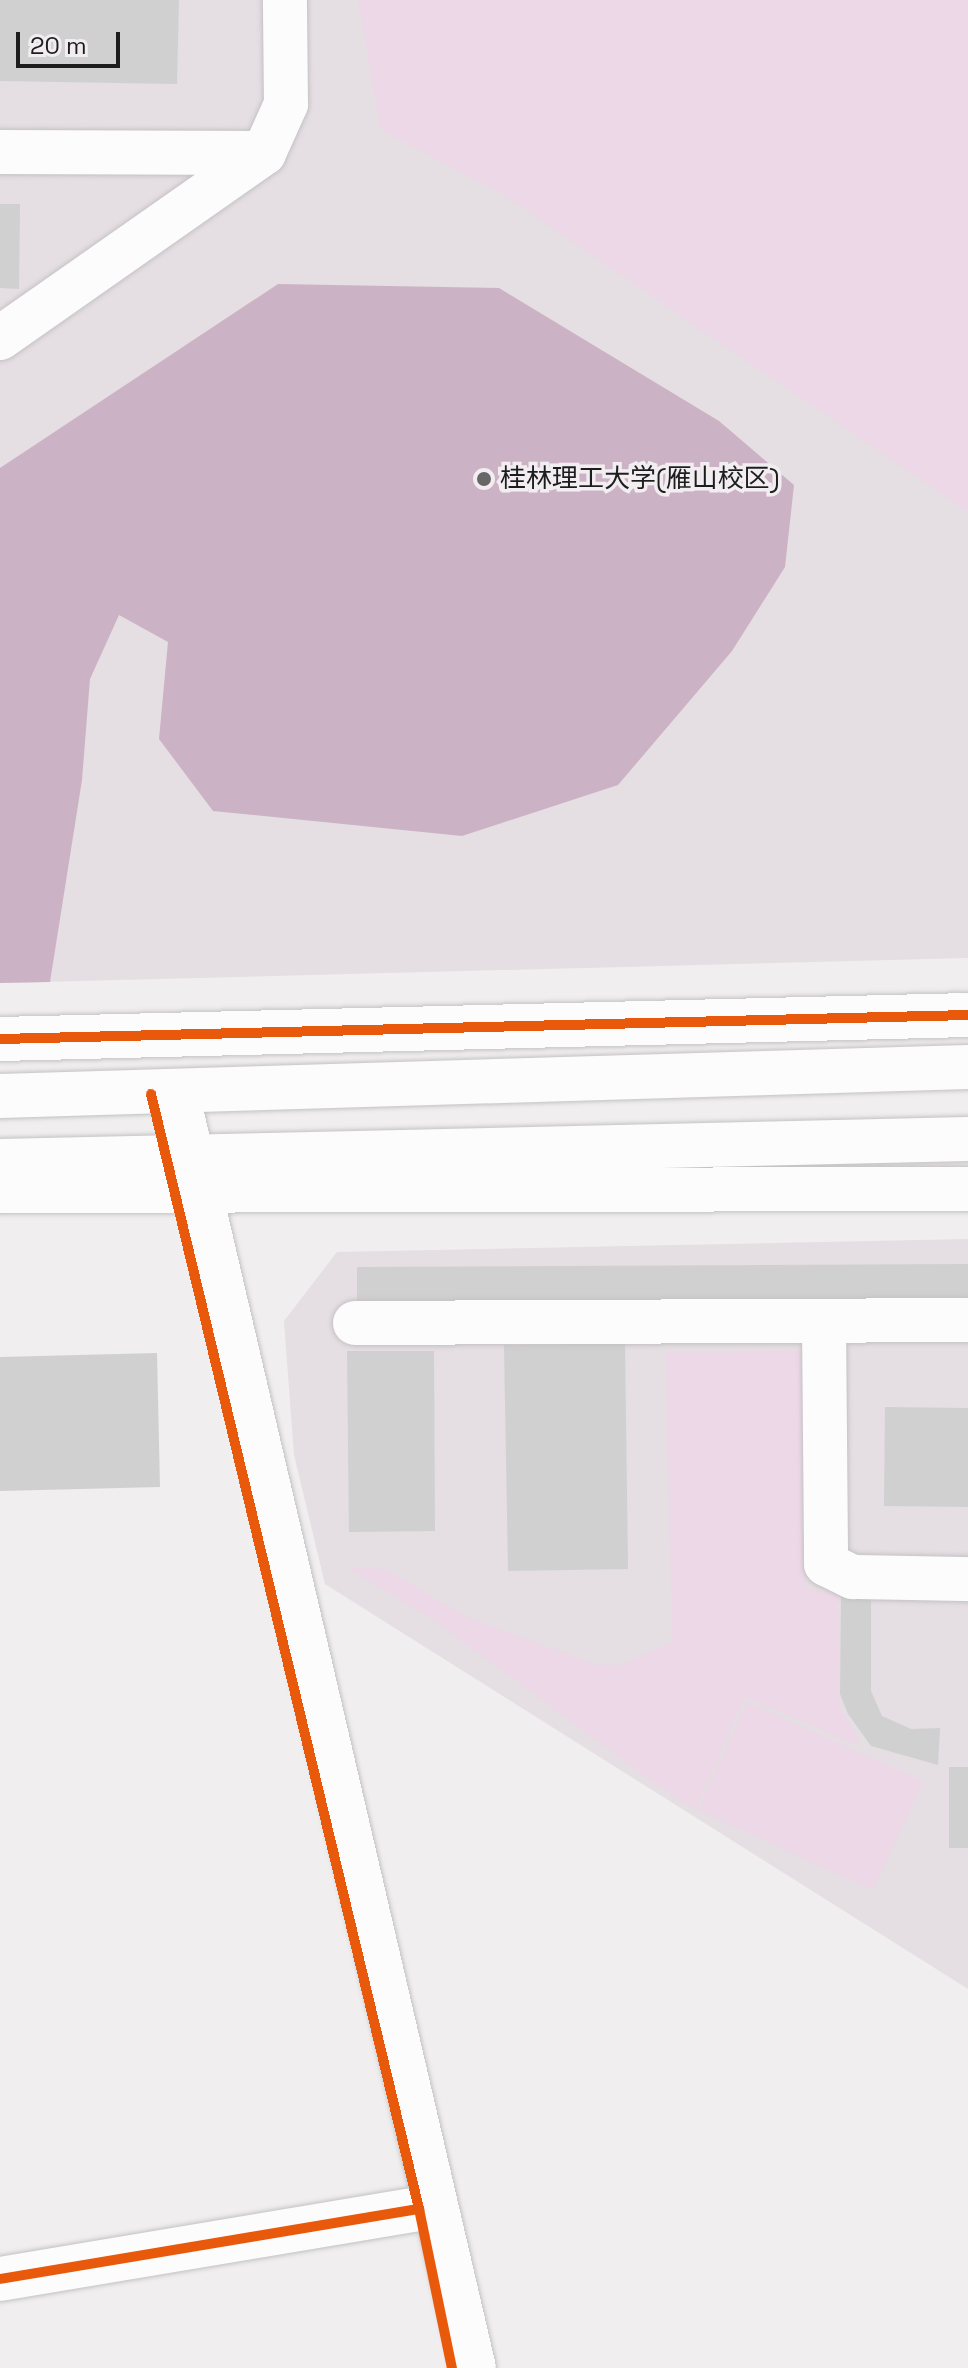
<!DOCTYPE html>
<meta charset="utf-8">
<style>
body{margin:0}
#map{position:relative;width:968px;height:2368px;overflow:hidden;background:#f0eeef;font-family:"Space Grotesk","Noto Sans SC",sans-serif}
div>[style]{position:absolute}
.built>*{inset:0;background:#e5dee3}
.green>*{inset:0;background:#edd8e7}
.water>*{inset:0;background:#ccb2c5}
.building>*{inset:0;background:#d1d0d1}
.roads{filter:drop-shadow(0 0 2px #c4c2c3) drop-shadow(0 0 2px #c4c2c3)}
.minor>*{height:44px;margin:-22px;padding:0 22px;transform-origin:22px;border-radius:22px;background:#fdfcfd}
.major>*{height:44px;margin:-22px;padding:0 22px;transform-origin:22px;border-radius:22px;background:#fdfcfd}
.cycleway>*{height:10px;margin:-5px;padding:0 5px;transform-origin:5px;border-radius:5px;background:#e8590c}
.dots>*{width:22px;height:22px;translate:-50% -50%;box-sizing:border-box;border:4px solid #f1edf0;border-radius:50%}
span{translate:-50% -50%;white-space:nowrap;text-align:center;line-height:1.15;-webkit-text-stroke:7px #f1edf0;paint-order:stroke}
.poi-label{font-size:26px;color:#1e1d1e}
.left{translate:0 -50%;text-align:left}
.scale{position:absolute;left:16px;top:32px;width:104px;height:36px;box-sizing:border-box;border:4px solid #1e1d1e;border-top:0;padding-left:10px;font-size:24px;line-height:28px;white-space:nowrap;color:#1e1d1e;-webkit-text-stroke:6px #f1edf0;paint-order:stroke}
</style>
<div id="map">
<div class="built">
<div style="clip-path:polygon(0 0,968px 0,968px 958px,0 983px)"></div>
<div style="clip-path:polygon(968px 1239px,968px 1989px,325px 1584px,294px 1455px,284px 1321px,337px 1252px)"></div>
</div>
<div class="green">
<div style="clip-path:polygon(358px 0,968px 0,968px 512px,502px 194px,381px 130px)"></div>
<div style="clip-path:polygon(804px 1350px,806px 1589px,838px 1593px,840px 1708px,859px 1740px,854px 1744px,745px 1697px,696px 1808px,678px 1800px,436px 1622px,347px 1567px,386px 1569px,468px 1618px,598px 1665px,619px 1666px,672px 1642px,666px 1352px)"></div>
<div style="clip-path:polygon(747px 1702px,923px 1781px,873px 1890px,698px 1810px)"></div>
</div>
<div class="water">
<div style="clip-path:polygon(278px 284px,499px 288px,719px 421px,794px 485px,785px 567px,732px 651px,618px 785px,462px 836px,213px 811px,159px 739px,168px 642px,119px 615px,90px 679px,82px 780px,50px 982px,0 983px,0 468px)"></div>
</div>
<div class="building">
<div style="clip-path:polygon(0 0,179px 0,177px 84px,0 81px)"></div>
<div style="clip-path:polygon(0 204px,20px 204px,19px 289px,0 288px)"></div>
<div style="clip-path:polygon(968px 1264px,968px 1299px,357px 1301px,357px 1267px)"></div>
<div style="clip-path:polygon(625px 1343px,628px 1569px,508px 1571px,504px 1345px)"></div>
<div style="clip-path:polygon(347px 1351px,434px 1351px,435px 1531px,349px 1532px)"></div>
<div style="clip-path:polygon(157px 1353px,160px 1487px,0 1491px,0 1357px)"></div>
<div style="clip-path:polygon(885px 1407px,968px 1408px,968px 1507px,884px 1506px)"></div>
<div style="clip-path:polygon(841px 1593px,871px 1593px,871px 1691px,882px 1716px,911px 1729px,940px 1728px,938px 1765px,871px 1746px,848px 1714px,840px 1694px)"></div>
<div style="clip-path:polygon(949px 1767px,968px 1767px,968px 1848px,949px 1848px)"></div>
</div>
<div class="roads">
<div class="minor">
<div style="left:0;top:152px;width:264px;rotate:0.2deg"></div>
<div style="left:0;top:338px;width:322px;rotate:-35deg"></div>
<div style="left:264px;top:153px;width:54px;rotate:-65.8deg"></div>
<div style="left:286px;top:104px;width:104px;rotate:-90.6deg"></div>
<div style="left:0;top:1039px;width:968px;rotate:-1.42deg"></div>
<div style="left:177px;top:1093px;width:1309px;rotate:76.89deg"></div>
<div style="left:0;top:1191px;width:968px;rotate:-0.12deg"></div>
<div style="left:824px;top:1322px;width:242px;rotate:89.5deg"></div>
<div style="left:826px;top:1564px;width:30px;rotate:26deg"></div>
<div style="left:853px;top:1577px;width:115px;rotate:1deg"></div>
<div style="left:355px;top:1323px;width:613px;rotate:-0.28deg"></div>
<div style="left:0;top:2279px;width:425px;rotate:-9.5deg"></div>
</div>
<div class="major">
<div style="left:0;top:1096px;width:968px;rotate:-1.72deg"></div>
<div style="left:0;top:1161px;width:968px;rotate:-1.3deg"></div>
</div>
</div>
<div class="cycleway">
<div style="left:0;top:1039px;width:968px;rotate:-1.42deg"></div>
<div style="left:151px;top:1094px;width:1147px;rotate:76.48deg"></div>
<div style="left:419px;top:2209px;width:162px;rotate:78.3deg"></div>
<div style="left:0;top:2279px;width:425px;rotate:-9.5deg"></div>
</div>
<div class="dots">
<div style="left:484px;top:479px;background:#686667"></div>
</div>
<div class="poi-label">
<span class="left" style="left:500px;top:479px">桂林理工大学(雁山校区)</span>
</div>
<div class="scale">20 m</div>
</div>
